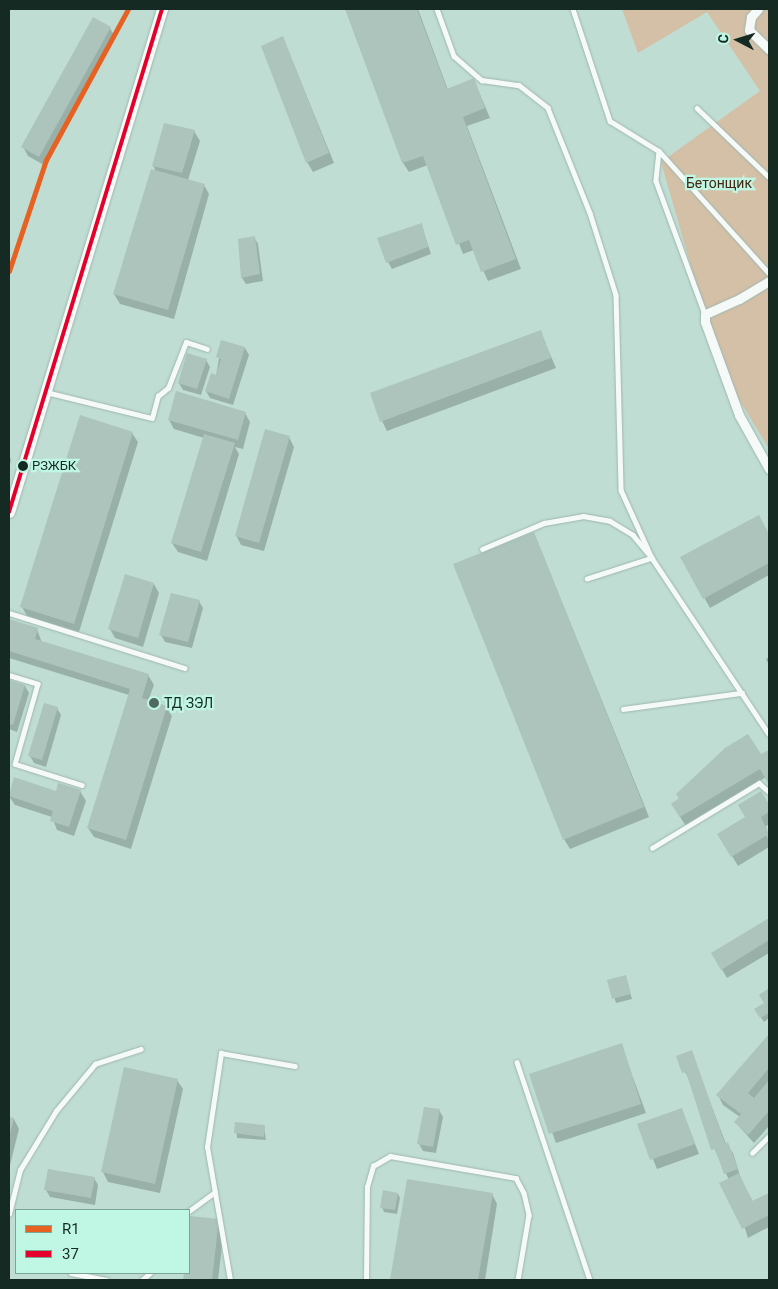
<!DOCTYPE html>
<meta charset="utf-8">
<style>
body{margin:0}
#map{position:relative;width:778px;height:1289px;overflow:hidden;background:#bfddd3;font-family:Roboto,sans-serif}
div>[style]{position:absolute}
.green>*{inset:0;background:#d4c0a7}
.shadow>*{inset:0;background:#0003}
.building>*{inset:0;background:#acc4bc}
.roads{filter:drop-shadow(0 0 1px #9fb6af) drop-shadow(0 0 1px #9fb6af)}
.service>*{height:4.5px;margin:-2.25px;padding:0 2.25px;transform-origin:2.25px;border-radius:2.25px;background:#f5faf8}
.minor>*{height:9px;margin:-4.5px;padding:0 4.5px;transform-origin:4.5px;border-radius:4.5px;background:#f5faf8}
.tertiary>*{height:11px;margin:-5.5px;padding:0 5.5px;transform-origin:5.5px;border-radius:5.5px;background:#f5faf8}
.bus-1>*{height:4px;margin:-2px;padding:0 2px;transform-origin:2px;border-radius:2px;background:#e4002b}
.rail-1>*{height:5px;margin:-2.5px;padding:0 2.5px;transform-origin:2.5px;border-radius:2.5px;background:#e76222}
.dots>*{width:14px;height:14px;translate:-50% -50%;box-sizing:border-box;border:2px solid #bff7e4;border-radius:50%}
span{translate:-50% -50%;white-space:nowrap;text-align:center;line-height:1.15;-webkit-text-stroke:4.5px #bff7e4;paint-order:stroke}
.bus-label{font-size:13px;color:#142a23}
.left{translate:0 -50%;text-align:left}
.park-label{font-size:14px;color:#442612}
.poi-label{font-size:14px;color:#142a23}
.frame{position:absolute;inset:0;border:10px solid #142a23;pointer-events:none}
.legend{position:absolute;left:15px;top:1209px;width:175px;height:65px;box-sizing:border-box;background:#bff7e4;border:1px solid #7ba597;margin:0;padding:6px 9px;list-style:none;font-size:15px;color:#142a23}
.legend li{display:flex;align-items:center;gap:10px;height:25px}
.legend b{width:25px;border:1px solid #7ba597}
.north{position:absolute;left:713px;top:15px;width:50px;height:50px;-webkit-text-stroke:4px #bff7e4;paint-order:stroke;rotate:275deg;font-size:14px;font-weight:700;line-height:20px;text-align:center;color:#142a23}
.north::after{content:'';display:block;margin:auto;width:18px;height:22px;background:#142a23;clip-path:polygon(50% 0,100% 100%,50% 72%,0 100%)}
</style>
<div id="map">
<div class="green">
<div style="clip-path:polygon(622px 9px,769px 9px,769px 449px,720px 368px,661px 162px,760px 91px,707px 12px,638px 53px)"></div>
</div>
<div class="shadow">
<div style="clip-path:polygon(346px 9px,418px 9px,448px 90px,474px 80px,490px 118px,467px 126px,521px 269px,488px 281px,474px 250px,463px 254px,428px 165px,409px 172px,403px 163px)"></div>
<div style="clip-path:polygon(110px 28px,115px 37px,44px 165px,28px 156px,23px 147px)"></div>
<div style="clip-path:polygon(283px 38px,334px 163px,313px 172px,307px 162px)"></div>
<div style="clip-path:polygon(194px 131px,200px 141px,188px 180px,204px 185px,209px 194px,174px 319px,120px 304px,114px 294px,156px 172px,153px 165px)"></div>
<div style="clip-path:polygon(421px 224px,431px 254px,392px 269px,388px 262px)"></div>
<div style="clip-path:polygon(254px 237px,258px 244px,263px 281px,246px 284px,242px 278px)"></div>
<div style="clip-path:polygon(540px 331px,556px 368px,387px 431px,382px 421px)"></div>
<div style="clip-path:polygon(222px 341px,245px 348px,249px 355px,233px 405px,210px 398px,206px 391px,216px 376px)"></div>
<div style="clip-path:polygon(206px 360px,210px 367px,201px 395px,183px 390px,179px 383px)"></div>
<div style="clip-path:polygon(245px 413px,250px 422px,243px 449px,235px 447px,239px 454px,207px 561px,178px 552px,172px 543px,204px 438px,174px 429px,169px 420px)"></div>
<div style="clip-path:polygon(132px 433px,138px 442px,79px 632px,27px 616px,22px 607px)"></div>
<div style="clip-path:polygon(289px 437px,294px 447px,264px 551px,241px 545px,236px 535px)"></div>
<div style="clip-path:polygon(9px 456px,11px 460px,9px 468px)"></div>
<div style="clip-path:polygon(758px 516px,769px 536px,769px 575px,710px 608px,682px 558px)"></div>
<div style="clip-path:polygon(534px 533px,649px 817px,570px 849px,564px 839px)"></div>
<div style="clip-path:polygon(154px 584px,159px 593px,143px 647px,115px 638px,110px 629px)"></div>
<div style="clip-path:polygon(199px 601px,203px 608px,192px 648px,165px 642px,161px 635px)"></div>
<div style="clip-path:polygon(9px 620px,37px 629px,42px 643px,148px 675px,154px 685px,148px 701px,166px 707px,172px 716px,131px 849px,94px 837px,88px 828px,129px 695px,9px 658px)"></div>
<div style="clip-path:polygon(769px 657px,769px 665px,766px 659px)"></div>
<div style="clip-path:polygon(9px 682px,25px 686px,29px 693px,17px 732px,9px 729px)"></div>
<div style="clip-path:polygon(57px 708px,61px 715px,46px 767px,34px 763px,30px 756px)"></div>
<div style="clip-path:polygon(769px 751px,769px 783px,766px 777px,686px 826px,678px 814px)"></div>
<div style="clip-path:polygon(80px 791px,86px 801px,74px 836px,57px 830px,52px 817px,15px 805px,9px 796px)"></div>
<div style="clip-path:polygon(761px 792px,769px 806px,769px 824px,766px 826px,769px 847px,738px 866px,719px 834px,747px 818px)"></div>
<div style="clip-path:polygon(769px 919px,769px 953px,727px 978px,713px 954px)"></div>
<div style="clip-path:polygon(625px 976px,632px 999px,616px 1003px,609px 981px)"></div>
<div style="clip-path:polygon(769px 990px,769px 1018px,764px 1022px,756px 1010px,766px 1004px,760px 995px)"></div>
<div style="clip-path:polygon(769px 1036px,769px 1126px,754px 1143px,735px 1122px,740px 1117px,723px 1105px,718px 1095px)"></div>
<div style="clip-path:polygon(621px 1045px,646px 1113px,556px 1143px,531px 1075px)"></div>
<div style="clip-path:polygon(691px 1052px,726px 1144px,733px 1153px,741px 1179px,753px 1202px,769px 1194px,769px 1227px,748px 1238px,729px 1180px,703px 1124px,690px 1081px,677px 1057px)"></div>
<div style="clip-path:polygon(177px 1080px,183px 1089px,160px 1193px,108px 1182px,103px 1172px)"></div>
<div style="clip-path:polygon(439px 1110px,443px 1117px,436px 1153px,423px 1151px,419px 1144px)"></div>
<div style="clip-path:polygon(682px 1110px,699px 1154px,657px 1169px,639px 1125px)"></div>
<div style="clip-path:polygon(9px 1118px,14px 1119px,19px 1129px,10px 1165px)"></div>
<div style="clip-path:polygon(236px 1124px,264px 1127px,266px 1140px,237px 1138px)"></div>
<div style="clip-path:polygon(94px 1178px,98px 1185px,95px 1205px,50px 1197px,46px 1190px)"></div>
<div style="clip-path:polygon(408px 1181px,492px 1194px,497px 1204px,485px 1280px,392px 1280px)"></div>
<div style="clip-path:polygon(398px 1194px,400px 1198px,397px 1214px,384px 1212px,382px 1207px)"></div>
<div style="clip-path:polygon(191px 1217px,218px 1220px,224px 1229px,218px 1280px,185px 1280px,185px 1273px,189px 1273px)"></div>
</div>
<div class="building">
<div style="clip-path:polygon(345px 9px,417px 9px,447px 89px,474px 78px,485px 108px,463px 117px,516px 259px,481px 272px,469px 240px,456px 245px,423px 156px,402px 163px)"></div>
<div style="clip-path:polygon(93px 17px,111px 27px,39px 157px,21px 147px)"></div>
<div style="clip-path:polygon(283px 36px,329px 153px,306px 163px,261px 46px)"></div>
<div style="clip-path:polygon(164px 123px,195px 130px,182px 173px,152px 166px)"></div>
<div style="clip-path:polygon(151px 169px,205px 184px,168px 310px,113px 294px)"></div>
<div style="clip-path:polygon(422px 223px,428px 247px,386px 263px,377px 238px)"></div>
<div style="clip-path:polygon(255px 236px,260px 274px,241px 278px,238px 239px)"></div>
<div style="clip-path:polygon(541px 330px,551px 358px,380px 422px,370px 393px)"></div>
<div style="clip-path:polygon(221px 340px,245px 347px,229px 399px,205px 391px,211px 373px,216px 375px,221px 359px,216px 357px)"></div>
<div style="clip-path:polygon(187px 353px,207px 359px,197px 389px,178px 383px)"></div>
<div style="clip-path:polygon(176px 391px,246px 412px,238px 440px,168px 420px)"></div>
<div style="clip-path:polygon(80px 415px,133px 432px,74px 624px,20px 607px)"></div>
<div style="clip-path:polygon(265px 429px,290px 436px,259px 543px,235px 536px)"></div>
<div style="clip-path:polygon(204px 434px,235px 443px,201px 552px,171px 543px)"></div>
<div style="clip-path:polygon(759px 515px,769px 534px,769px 563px,703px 599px,680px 557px)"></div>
<div style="clip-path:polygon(534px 532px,644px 807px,563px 840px,453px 564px)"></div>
<div style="clip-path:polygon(125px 574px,154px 583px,138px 638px,108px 629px)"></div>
<div style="clip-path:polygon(171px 593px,200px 600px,188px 642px,159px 635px)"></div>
<div style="clip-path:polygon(9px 619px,38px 628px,35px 639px,149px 674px,142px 698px,167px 706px,126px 840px,87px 828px,130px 689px,9px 651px)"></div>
<div style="clip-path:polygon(9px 680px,25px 685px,13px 725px,9px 724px)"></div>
<div style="clip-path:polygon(44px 703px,58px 707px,42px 760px,28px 756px)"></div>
<div style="clip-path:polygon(748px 734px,761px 754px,769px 750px,769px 785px,760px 769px,680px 817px,671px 804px,679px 798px,676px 794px,725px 748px)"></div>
<div style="clip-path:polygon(14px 777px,56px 791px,58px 783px,81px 790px,69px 827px,50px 821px,53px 811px,9px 796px)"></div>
<div style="clip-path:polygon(761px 791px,769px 804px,769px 812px,761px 817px,769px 834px,731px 857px,717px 834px,745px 817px,738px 805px)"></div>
<div style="clip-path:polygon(769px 918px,769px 940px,721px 970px,711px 953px)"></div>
<div style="clip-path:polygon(626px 975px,631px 994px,612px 999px,607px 980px)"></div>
<div style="clip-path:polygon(769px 988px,769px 1013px,760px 1018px,754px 1009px,764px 1003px,759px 995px)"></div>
<div style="clip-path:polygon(769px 1034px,769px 1068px,748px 1093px,754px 1098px,769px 1080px,769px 1111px,748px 1135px,734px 1122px,741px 1114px,716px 1095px)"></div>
<div style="clip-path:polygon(622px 1043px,641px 1104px,549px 1134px,529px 1074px)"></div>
<div style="clip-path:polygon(692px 1050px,725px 1144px,728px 1142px,738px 1169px,724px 1174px,715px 1149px,711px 1150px,686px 1072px,682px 1073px,676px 1056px)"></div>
<div style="clip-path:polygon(124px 1067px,178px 1079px,155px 1184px,101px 1172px)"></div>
<div style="clip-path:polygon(424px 1107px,440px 1109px,433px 1147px,417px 1144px)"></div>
<div style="clip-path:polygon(682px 1108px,695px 1144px,650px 1160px,637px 1124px)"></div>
<div style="clip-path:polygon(9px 1117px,14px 1118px,9px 1138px)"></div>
<div style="clip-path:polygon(235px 1122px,265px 1125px,264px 1137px,234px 1133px)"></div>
<div style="clip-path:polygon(48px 1169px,95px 1177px,91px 1198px,44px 1190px)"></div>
<div style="clip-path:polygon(739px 1173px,752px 1201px,769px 1193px,769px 1215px,742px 1229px,719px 1183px)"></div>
<div style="clip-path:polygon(407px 1179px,493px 1193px,478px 1280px,390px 1280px)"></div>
<div style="clip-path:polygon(383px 1190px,398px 1193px,395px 1210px,380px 1208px)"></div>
<div style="clip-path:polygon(190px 1216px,219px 1219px,212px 1280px,183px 1280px,184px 1273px,189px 1273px)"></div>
</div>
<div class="roads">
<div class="service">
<div style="left:437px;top:9px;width:50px;rotate:70.1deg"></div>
<div style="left:454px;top:56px;width:37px;rotate:41deg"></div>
<div style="left:482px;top:80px;width:37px;rotate:8deg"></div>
<div style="left:519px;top:85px;width:37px;rotate:38deg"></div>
<div style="left:548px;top:108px;width:113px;rotate:68.2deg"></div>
<div style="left:590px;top:213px;width:86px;rotate:72.4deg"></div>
<div style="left:616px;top:295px;width:195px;rotate:88.5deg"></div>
<div style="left:621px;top:490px;width:75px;rotate:65.5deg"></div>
<div style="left:652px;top:558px;width:211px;rotate:56.4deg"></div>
<div style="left:573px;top:9px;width:118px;rotate:71.7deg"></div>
<div style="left:610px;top:121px;width:57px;rotate:31.5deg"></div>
<div style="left:659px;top:151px;width:30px;rotate:96deg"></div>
<div style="left:656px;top:181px;width:142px;rotate:69.8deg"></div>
<div style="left:697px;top:108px;width:100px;rotate:43.8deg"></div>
<div style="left:659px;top:151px;width:164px;rotate:48deg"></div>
<div style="left:46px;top:392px;width:109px;rotate:13.8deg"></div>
<div style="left:152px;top:418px;width:23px;rotate:-75deg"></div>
<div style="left:158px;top:396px;width:13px;rotate:-39deg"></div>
<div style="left:168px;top:388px;width:49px;rotate:-68.6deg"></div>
<div style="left:186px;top:342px;width:22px;rotate:18deg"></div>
<div style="left:482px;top:549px;width:67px;rotate:-22.8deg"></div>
<div style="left:544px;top:523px;width:40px;rotate:-10deg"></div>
<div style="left:583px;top:516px;width:27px;rotate:10deg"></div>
<div style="left:610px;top:521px;width:27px;rotate:31deg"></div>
<div style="left:633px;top:535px;width:30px;rotate:50deg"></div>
<div style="left:652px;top:558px;width:68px;rotate:162.1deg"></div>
<div style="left:9px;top:613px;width:184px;rotate:17.4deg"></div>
<div style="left:9px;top:675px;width:30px;rotate:17deg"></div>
<div style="left:38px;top:684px;width:83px;rotate:106deg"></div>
<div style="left:15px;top:764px;width:70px;rotate:17.4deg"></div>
<div style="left:623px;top:709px;width:120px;rotate:-7.7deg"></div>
<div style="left:652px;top:848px;width:125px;rotate:-31.3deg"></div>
<div style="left:759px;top:783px;width:13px;rotate:42deg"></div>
<div style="left:517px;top:1062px;width:230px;rotate:71.5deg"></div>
<div style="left:752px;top:1153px;width:24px;rotate:-45deg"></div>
<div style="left:189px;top:1211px;width:32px;rotate:-36deg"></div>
<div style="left:9px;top:1214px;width:45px;rotate:-76deg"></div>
<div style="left:20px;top:1170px;width:69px;rotate:-58.6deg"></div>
<div style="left:56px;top:1111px;width:61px;rotate:-50.3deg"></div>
<div style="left:95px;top:1064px;width:48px;rotate:-18.1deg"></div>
<div style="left:71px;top:1273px;width:36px;rotate:11deg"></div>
<div style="left:142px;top:1280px;width:11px;rotate:-41deg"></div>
<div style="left:230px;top:1280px;width:135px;rotate:-99.8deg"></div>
<div style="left:207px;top:1147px;width:95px;rotate:-81.5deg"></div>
<div style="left:221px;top:1053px;width:75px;rotate:10deg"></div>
<div style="left:366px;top:1280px;width:93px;rotate:-89.4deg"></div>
<div style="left:367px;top:1187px;width:22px;rotate:-74deg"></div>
<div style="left:373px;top:1166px;width:20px;rotate:-30deg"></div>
<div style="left:390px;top:1156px;width:128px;rotate:9.9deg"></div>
<div style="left:516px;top:1178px;width:17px;rotate:62deg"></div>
<div style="left:524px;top:1193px;width:23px;rotate:77deg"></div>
<div style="left:529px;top:1215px;width:66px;rotate:99.6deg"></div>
</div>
<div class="minor">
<div style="left:758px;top:9px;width:11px;rotate:131deg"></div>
<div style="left:751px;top:17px;width:13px;rotate:99deg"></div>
<div style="left:749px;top:30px;width:28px;rotate:44deg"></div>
<div style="left:769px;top:281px;width:35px;rotate:149deg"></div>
<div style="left:739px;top:299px;width:37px;rotate:156deg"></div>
<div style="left:705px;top:314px;width:8px;rotate:90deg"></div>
<div style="left:705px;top:322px;width:99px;rotate:69.9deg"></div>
<div style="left:739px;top:415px;width:62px;rotate:60.9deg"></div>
</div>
<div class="tertiary">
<div style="left:9px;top:512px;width:526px;rotate:-73.08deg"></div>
</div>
</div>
<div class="bus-1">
<div style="left:9px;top:512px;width:526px;rotate:-73.08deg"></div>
</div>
<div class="rail-1">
<div style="left:9px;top:271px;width:117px;rotate:-71.6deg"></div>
<div style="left:46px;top:160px;width:172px;rotate:-61.5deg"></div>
</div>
<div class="dots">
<div style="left:23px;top:466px;background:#142a23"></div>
<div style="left:154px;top:703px;background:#506961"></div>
</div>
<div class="bus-label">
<span class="left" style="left:32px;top:466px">РЗЖБК</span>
</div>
<div class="park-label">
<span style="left:719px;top:183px">Бетонщик</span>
</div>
<div class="poi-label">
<span class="left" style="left:164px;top:703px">ТД ЗЭЛ</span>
</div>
<div class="frame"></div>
<ul class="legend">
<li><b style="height:6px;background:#e76222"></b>R1</li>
<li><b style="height:6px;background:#e4002b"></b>37</li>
</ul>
<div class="north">С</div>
</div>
